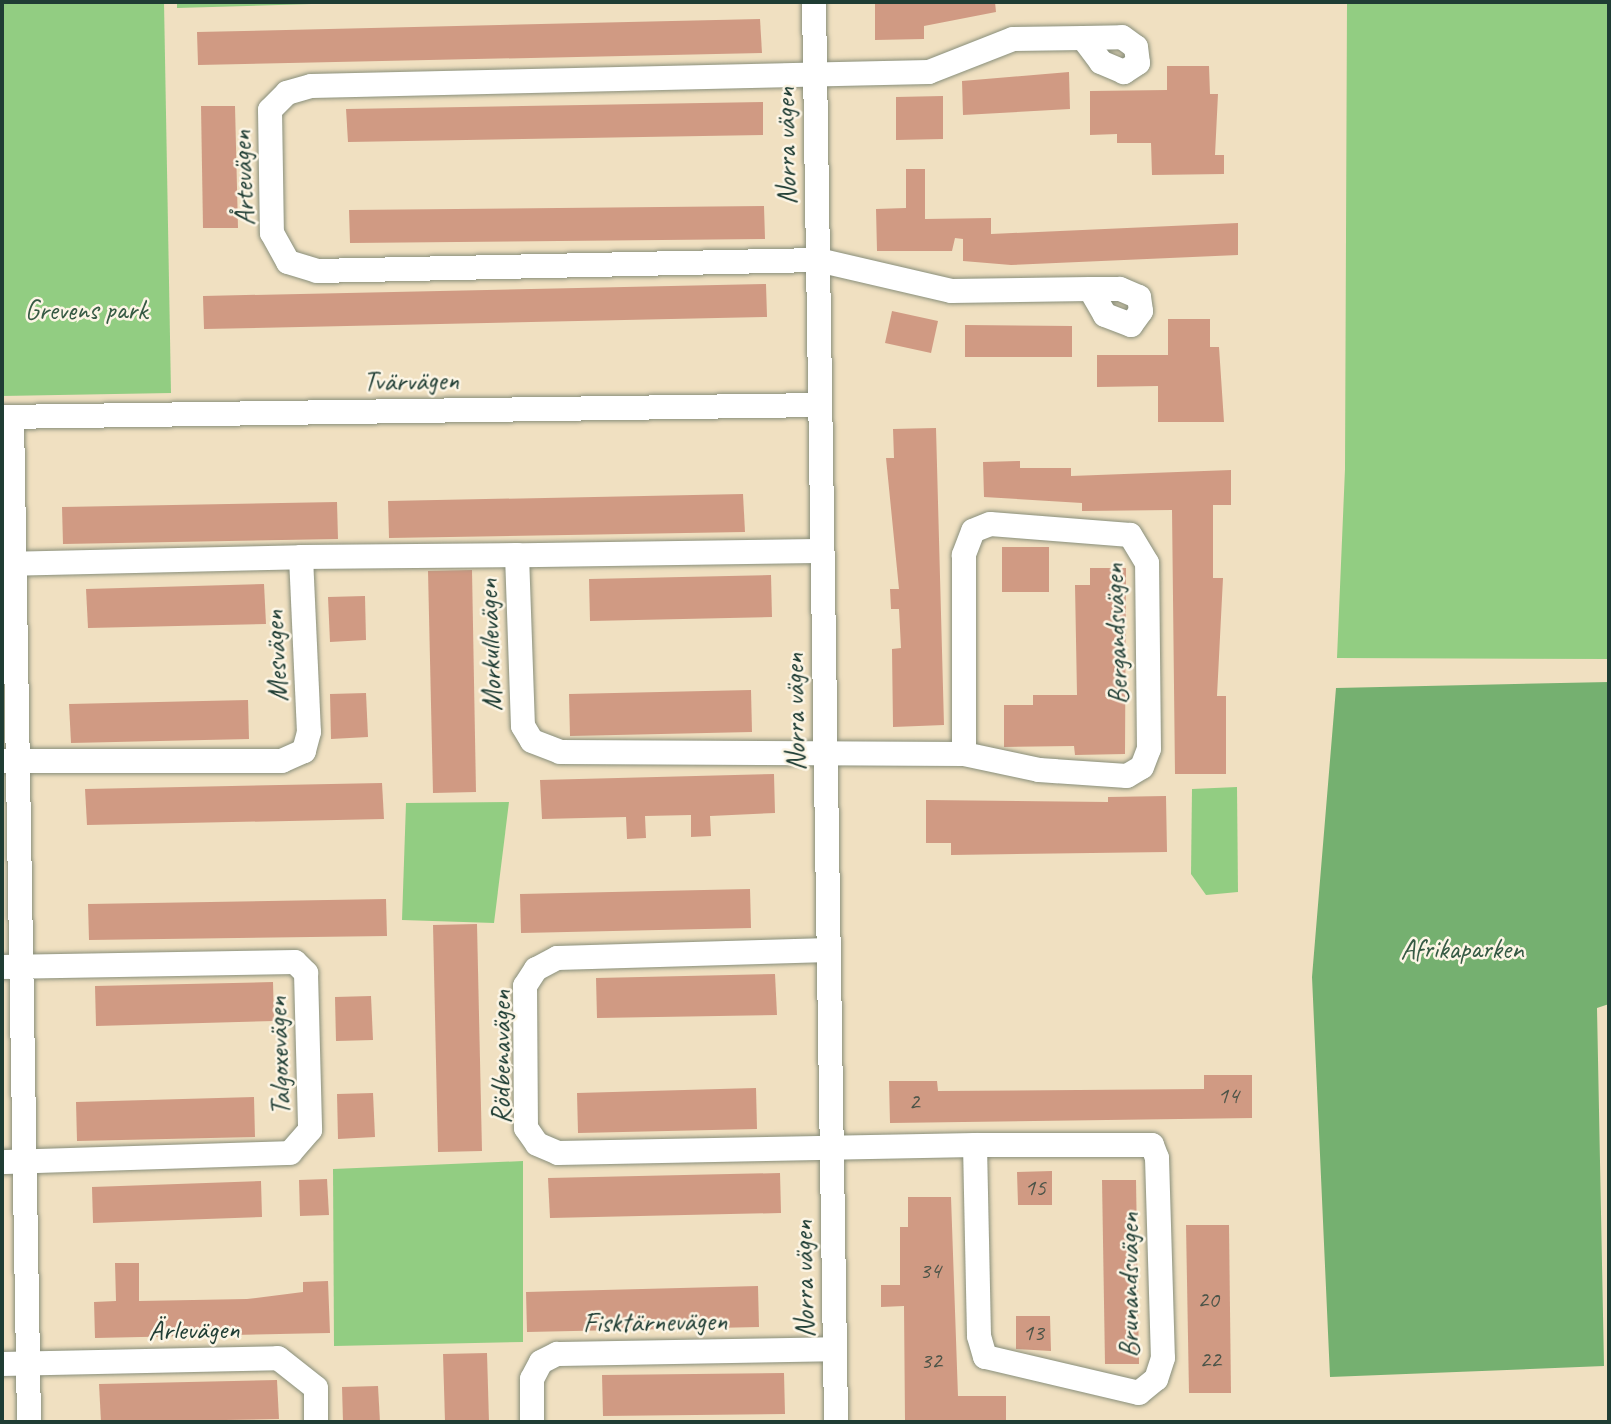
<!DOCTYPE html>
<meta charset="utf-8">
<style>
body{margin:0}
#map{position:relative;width:1611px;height:1424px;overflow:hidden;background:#f0e0c1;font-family:Caveat,sans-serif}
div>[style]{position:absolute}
.green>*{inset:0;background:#92cd82}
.forest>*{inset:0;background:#75b070}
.building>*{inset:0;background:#d09a83}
.roads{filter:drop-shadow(0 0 2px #888e7a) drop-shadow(0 0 2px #888e7a)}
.street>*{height:24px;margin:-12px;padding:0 12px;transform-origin:12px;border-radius:12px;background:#fff}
span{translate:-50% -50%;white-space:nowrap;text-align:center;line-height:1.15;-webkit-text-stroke:5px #fcf5e5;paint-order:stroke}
.number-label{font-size:24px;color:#4b5448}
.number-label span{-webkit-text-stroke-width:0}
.street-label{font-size:28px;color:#1f3d34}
.park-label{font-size:28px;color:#365a44}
.frame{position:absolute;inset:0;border:4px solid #1f3d34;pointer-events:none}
</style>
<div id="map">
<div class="green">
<div style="clip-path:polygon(2px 2px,164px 2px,171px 393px,2px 396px)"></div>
<div style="clip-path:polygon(177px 2px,377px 2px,177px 8px)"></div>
<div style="clip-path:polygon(1347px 2px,1609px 2px,1609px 659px,1337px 658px,1345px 469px)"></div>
<div style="clip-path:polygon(1237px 787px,1238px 892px,1206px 895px,1191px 874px,1192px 789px)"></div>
<div style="clip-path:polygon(509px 802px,494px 923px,402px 920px,406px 803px)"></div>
<div style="clip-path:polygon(523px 1161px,523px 1342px,334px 1346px,333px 1169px)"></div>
</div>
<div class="forest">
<div style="clip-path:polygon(1609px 682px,1609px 1004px,1597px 1008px,1604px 1366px,1330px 1377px,1312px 977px,1336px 688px)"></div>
</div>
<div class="building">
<div style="clip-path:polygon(875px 2px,995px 2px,996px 12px,924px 26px,924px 39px,875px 40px)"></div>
<div style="clip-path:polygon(760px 19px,762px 53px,198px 65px,197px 32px)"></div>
<div style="clip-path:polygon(1167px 66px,1209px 66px,1210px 94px,1218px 94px,1215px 155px,1224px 155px,1224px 174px,1152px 175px,1151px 143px,1117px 143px,1117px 134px,1090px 135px,1090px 91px,1167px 90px)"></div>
<div style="clip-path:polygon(1069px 72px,1070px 109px,963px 115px,962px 81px)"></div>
<div style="clip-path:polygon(943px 96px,943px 139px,896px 140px,896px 97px)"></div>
<div style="clip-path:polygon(763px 102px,763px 135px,348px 142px,346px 109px)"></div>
<div style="clip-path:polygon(201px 106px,235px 106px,238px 228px,203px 228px)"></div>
<div style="clip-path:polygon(906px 169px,925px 169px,925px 219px,991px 218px,991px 234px,1238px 223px,1238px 255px,1011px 265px,963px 261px,963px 239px,955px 238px,952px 251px,877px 251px,876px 209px,906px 208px)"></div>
<div style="clip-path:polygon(764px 206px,765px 239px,350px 243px,349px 210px)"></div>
<div style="clip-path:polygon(766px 284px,767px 317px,204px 329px,203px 296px)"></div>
<div style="clip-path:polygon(892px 311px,938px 321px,931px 353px,885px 343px)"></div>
<div style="clip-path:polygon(1168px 319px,1210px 319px,1210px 347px,1219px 347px,1224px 422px,1158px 422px,1158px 386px,1097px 387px,1097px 355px,1168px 355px)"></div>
<div style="clip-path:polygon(965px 325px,1072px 326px,1072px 357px,965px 357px)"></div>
<div style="clip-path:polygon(936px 428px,944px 725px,893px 727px,892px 649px,901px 648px,899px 609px,891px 609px,890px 589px,899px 589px,886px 458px,894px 458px,893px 429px)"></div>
<div style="clip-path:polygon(1020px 461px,1020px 468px,1071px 468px,1071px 476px,1231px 470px,1231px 505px,1213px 505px,1213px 578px,1223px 578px,1217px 696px,1226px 696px,1226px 774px,1175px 774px,1172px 510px,1082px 511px,1082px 503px,984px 497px,983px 462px)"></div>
<div style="clip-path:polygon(743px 494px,745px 532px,389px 538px,388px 501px)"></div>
<div style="clip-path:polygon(337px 502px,338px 539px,63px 544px,62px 507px)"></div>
<div style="clip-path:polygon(1002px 547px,1049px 547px,1049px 592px,1002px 592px)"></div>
<div style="clip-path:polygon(1090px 568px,1126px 568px,1125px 754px,1075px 755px,1074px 746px,1004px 747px,1004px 705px,1033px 705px,1033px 695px,1077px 695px,1075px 585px,1090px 585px)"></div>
<div style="clip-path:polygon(472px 570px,476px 792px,433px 793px,428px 571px)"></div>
<div style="clip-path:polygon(771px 575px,772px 617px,590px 621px,589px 579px)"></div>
<div style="clip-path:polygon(264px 584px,266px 624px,88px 628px,86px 589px)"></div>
<div style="clip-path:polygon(365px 596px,366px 640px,330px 642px,328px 597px)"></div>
<div style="clip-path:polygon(751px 690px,752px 732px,570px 736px,569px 694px)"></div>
<div style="clip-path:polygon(366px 693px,368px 737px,331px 739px,330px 694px)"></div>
<div style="clip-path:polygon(248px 700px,249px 739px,71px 743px,69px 704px)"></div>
<div style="clip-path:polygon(774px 774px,775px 813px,710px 816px,711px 836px,691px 837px,691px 815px,645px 816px,646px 838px,627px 839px,626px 817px,542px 819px,540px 780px)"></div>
<div style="clip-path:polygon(382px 783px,384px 819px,87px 825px,85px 789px)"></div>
<div style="clip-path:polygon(1166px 796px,1167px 852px,951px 855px,951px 843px,926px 843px,926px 800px,1108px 802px,1108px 797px)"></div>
<div style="clip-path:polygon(750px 889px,751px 928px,521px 933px,520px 894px)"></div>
<div style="clip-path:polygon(386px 899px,387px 936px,89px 940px,88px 904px)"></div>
<div style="clip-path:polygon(477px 924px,482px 1151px,438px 1152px,433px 925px)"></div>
<div style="clip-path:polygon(775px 974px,777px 1015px,597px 1018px,596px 978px)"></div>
<div style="clip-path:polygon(273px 982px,274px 1021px,96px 1026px,95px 986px)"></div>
<div style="clip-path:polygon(371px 996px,373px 1040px,336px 1041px,335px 997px)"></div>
<div style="clip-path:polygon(1204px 1075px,1252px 1075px,1252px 1118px,890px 1123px,889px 1081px,937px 1081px,938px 1091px,1204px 1089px)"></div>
<div style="clip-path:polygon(756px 1088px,757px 1129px,578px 1133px,577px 1093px)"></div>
<div style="clip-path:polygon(373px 1093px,375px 1137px,338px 1139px,337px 1094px)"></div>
<div style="clip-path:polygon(254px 1097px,255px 1137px,77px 1141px,76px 1102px)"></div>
<div style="clip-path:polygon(1052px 1171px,1052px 1205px,1018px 1205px,1017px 1172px)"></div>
<div style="clip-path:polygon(780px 1173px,781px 1213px,550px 1218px,548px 1178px)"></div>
<div style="clip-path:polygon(327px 1179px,329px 1215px,300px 1216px,299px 1180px)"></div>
<div style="clip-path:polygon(1102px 1180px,1136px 1180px,1139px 1364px,1105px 1364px)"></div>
<div style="clip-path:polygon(261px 1181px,262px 1217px,93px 1223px,92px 1187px)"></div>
<div style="clip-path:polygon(908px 1197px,951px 1197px,958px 1396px,1006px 1396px,1006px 1422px,905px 1422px,904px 1306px,881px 1307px,881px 1285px,900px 1285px,900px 1227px,908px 1227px)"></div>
<div style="clip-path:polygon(1186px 1225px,1229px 1225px,1231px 1393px,1189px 1393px)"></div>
<div style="clip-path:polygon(115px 1263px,139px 1263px,139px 1301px,247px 1299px,303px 1292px,303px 1282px,328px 1281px,330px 1333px,95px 1338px,94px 1302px,116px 1301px)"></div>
<div style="clip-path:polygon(758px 1286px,759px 1327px,527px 1332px,526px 1292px)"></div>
<div style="clip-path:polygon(1016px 1316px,1050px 1316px,1051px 1351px,1016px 1349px)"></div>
<div style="clip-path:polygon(487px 1353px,489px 1422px,445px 1422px,443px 1354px)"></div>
<div style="clip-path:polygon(784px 1373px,785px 1414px,603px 1416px,602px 1375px)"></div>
<div style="clip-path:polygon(277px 1380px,279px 1419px,101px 1422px,99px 1384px)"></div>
<div style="clip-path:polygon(378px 1386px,380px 1422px,343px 1422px,342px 1387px)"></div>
</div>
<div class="roads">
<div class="street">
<div style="left:814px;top:2px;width:1420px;rotate:89.11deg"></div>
<div style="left:1083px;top:38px;width:39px;rotate:-1deg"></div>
<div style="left:1122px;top:37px;width:17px;rotate:36deg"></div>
<div style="left:1136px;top:47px;width:16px;rotate:83deg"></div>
<div style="left:1138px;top:63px;width:17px;rotate:147deg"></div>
<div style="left:1124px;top:72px;width:25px;rotate:-157deg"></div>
<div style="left:1101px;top:62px;width:30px;rotate:-127deg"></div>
<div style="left:1083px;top:38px;width:70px;rotate:179.2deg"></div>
<div style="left:1013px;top:39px;width:90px;rotate:158.6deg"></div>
<div style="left:929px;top:72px;width:618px;rotate:178.7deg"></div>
<div style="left:311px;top:86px;width:25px;rotate:164deg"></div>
<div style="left:287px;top:93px;width:24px;rotate:135deg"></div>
<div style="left:270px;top:110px;width:123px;rotate:89.1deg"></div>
<div style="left:272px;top:233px;width:33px;rotate:61deg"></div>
<div style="left:288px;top:262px;width:30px;rotate:17deg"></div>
<div style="left:317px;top:271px;width:501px;rotate:-1.26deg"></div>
<div style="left:818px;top:260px;width:137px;rotate:13.1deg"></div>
<div style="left:951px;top:291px;width:139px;rotate:-0.8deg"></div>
<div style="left:1090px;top:289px;width:30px;rotate:60deg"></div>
<div style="left:1105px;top:315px;width:28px;rotate:21deg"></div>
<div style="left:1131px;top:325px;width:17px;rotate:-54deg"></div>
<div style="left:1141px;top:311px;width:14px;rotate:-98deg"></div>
<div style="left:1139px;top:297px;width:21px;rotate:-157deg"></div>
<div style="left:1120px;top:289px;width:30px;rotate:180deg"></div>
<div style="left:2px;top:417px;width:818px;rotate:-0.84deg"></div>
<div style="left:12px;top:417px;width:1005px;rotate:89.03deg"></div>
<div style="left:822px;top:551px;width:305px;rotate:179.2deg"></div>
<div style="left:517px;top:555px;width:171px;rotate:88deg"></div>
<div style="left:523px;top:726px;width:17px;rotate:59deg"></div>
<div style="left:532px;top:741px;width:30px;rotate:21deg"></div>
<div style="left:560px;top:752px;width:404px;rotate:0.3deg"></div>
<div style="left:964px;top:754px;width:77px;rotate:12deg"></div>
<div style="left:1039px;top:770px;width:88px;rotate:3.9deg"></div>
<div style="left:1127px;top:776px;width:17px;rotate:-31deg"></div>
<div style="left:1142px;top:767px;width:19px;rotate:-69deg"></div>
<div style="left:1149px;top:749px;width:186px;rotate:-90.6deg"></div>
<div style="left:1147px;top:563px;width:33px;rotate:-121deg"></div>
<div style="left:1130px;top:535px;width:140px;rotate:-175.5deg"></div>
<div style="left:990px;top:524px;width:18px;rotate:158deg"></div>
<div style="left:973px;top:531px;width:26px;rotate:111deg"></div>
<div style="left:964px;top:555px;width:199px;rotate:90deg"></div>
<div style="left:301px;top:557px;width:216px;rotate:-0.5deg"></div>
<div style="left:2px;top:564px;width:299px;rotate:-1.3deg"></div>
<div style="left:301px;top:557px;width:175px;rotate:87.4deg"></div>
<div style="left:309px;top:732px;width:20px;rotate:105deg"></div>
<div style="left:304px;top:751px;width:24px;rotate:156deg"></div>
<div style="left:282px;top:761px;width:278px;rotate:180deg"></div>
<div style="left:829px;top:950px;width:272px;rotate:178.3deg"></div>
<div style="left:557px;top:958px;width:24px;rotate:152deg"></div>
<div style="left:536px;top:969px;width:20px;rotate:123deg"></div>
<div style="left:525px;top:986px;width:142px;rotate:89.6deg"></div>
<div style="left:526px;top:1128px;width:19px;rotate:55deg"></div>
<div style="left:537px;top:1144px;width:23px;rotate:23deg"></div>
<div style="left:558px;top:1153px;width:417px;rotate:-1.1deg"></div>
<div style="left:975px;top:1145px;width:177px"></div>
<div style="left:1152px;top:1145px;width:14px;rotate:69deg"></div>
<div style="left:1157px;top:1158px;width:200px;rotate:88.3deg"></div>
<div style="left:1163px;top:1358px;width:22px;rotate:108deg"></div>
<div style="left:1156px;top:1379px;width:22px;rotate:141deg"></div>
<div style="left:1139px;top:1393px;width:158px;rotate:-166.8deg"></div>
<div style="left:985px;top:1357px;width:22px;rotate:-106deg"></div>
<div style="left:979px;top:1336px;width:191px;rotate:-91.2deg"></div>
<div style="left:2px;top:967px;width:293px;rotate:-1deg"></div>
<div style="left:295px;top:962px;width:16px;rotate:45deg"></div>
<div style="left:306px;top:973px;width:157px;rotate:88.5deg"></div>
<div style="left:310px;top:1130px;width:30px;rotate:131deg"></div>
<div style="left:290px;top:1153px;width:288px;rotate:178.2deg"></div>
<div style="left:2px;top:1364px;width:276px;rotate:-1.2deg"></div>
<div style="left:278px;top:1358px;width:48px;rotate:38.3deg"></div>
<div style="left:316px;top:1388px;width:34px;rotate:90deg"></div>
<div style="left:532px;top:1422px;width:43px;rotate:-90deg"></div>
<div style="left:532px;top:1379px;width:19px;rotate:-62deg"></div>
<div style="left:541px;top:1362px;width:18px;rotate:-27deg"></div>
<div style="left:557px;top:1354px;width:278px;rotate:-1deg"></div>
</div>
</div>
<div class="number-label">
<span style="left:1228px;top:1096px">14</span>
<span style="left:914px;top:1102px">2</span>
<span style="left:1035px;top:1188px">15</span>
<span style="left:930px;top:1271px">34</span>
<span style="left:1208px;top:1300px">20</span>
<span style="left:1033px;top:1333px">13</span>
<span style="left:1210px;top:1360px">22</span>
<span style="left:931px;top:1361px">32</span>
</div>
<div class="street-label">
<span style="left:786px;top:146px;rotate:-91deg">Norra vägen</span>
<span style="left:243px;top:178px;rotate:-92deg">Årtevägen</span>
<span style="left:411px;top:381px;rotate:-1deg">Tvärvägen</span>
<span style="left:1116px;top:634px;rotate:-92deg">Bergandsvägen</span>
<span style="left:490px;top:645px;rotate:-92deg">Morkullevägen</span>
<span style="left:276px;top:656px;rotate:-93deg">Mesvägen</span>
<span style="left:795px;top:712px;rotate:-91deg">Norra vägen</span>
<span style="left:279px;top:1056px;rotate:-92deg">Talgoxevägen</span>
<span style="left:501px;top:1057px;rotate:-90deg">Rödbenavägen</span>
<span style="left:804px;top:1279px;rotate:-91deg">Norra vägen</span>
<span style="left:1129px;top:1285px;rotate:-90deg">Brunandsvägen</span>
<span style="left:655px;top:1322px;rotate:-1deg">Fisktärnevägen</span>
<span style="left:194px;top:1330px;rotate:-1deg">Ärlevägen</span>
</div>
<div class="park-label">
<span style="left:86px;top:310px">Grevens park</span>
<span style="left:1462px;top:949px">Afrikaparken</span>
</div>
<div class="frame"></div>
</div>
